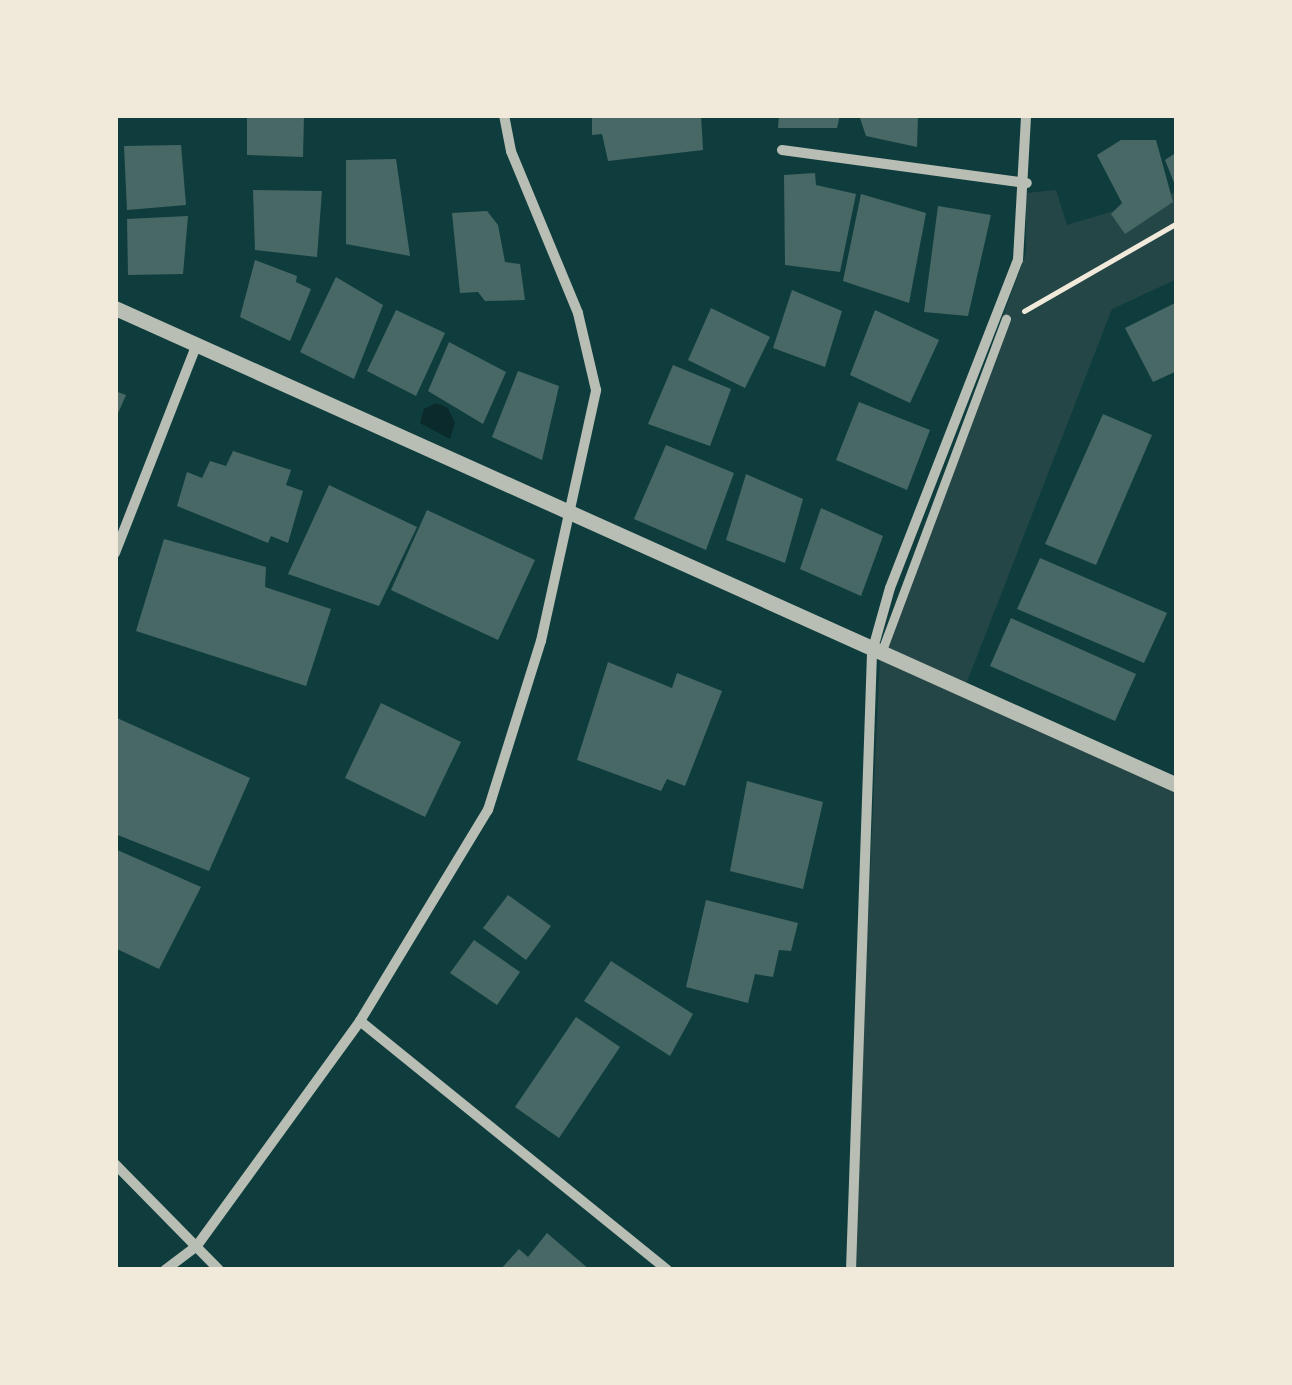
<!DOCTYPE html>
<style>
body{margin:0}
#map{position:relative;width:1292px;height:1385px;overflow:hidden;background:#0f3d3e;font-family:Manrope,sans-serif}
div>[style]{position:absolute}
.green>*{inset:0;background:#244646}
.water>*{inset:0;background:#0a2a2b}
.building>*{inset:0;background:#486865}
.path>*{height:5px;margin:-2.5px;padding:0 2.5px;transform-origin:2.5px;border-radius:2.5px;background:#f1e9da}
.pedestrian>*{height:9px;margin:-4.5px;padding:0 4.5px;transform-origin:4.5px;border-radius:4.5px;background:#b8beb3}
.minor>*{height:10px;margin:-5px;padding:0 5px;transform-origin:5px;border-radius:5px;background:#b8beb3}
.tertiary>*{height:15px;margin:-7.5px;padding:0 7.5px;transform-origin:7.5px;border-radius:7.5px;background:#b8beb3}
span{translate:-50% -50%;white-space:nowrap;text-align:center;line-height:1.15;-webkit-text-stroke:8px #f1e9da;paint-order:stroke}
.frame{position:absolute;inset:0;border:118px solid #f1e9da;pointer-events:none}
</style>
<div id="map">
<div class="green">
<div style="clip-path:polygon(1056px 190px,1067px 225px,1177px 192px,1177px 279px,1112px 309px,965px 687px,1177px 783px,1177px 1270px,852px 1270px,880px 656px,1026px 253px,1026px 193px)"></div>
</div>
<div class="water">
<div style="clip-path:polygon(436px 403px,448px 408px,455px 423px,450px 439px,420px 423px,424px 409px)"></div>
</div>
<div class="building">
<div style="clip-path:polygon(247px 115px,304px 115px,303px 157px,247px 155px)"></div>
<div style="clip-path:polygon(592px 115px,701px 115px,703px 150px,608px 161px,602px 134px,592px 135px)"></div>
<div style="clip-path:polygon(779px 115px,840px 115px,837px 128px,778px 128px)"></div>
<div style="clip-path:polygon(859px 115px,918px 115px,917px 147px,866px 136px)"></div>
<div style="clip-path:polygon(1121px 140px,1156px 140px,1173px 202px,1125px 234px,1111px 214px,1122px 203px,1097px 155px)"></div>
<div style="clip-path:polygon(181px 145px,186px 205px,127px 210px,124px 146px)"></div>
<div style="clip-path:polygon(1177px 152px,1177px 190px,1165px 160px)"></div>
<div style="clip-path:polygon(396px 159px,410px 256px,346px 244px,346px 160px)"></div>
<div style="clip-path:polygon(815px 173px,816px 185px,856px 194px,840px 272px,785px 265px,784px 175px)"></div>
<div style="clip-path:polygon(253px 190px,322px 191px,317px 257px,255px 250px)"></div>
<div style="clip-path:polygon(861px 194px,926px 213px,909px 303px,843px 281px)"></div>
<div style="clip-path:polygon(938px 206px,991px 215px,968px 316px,924px 312px)"></div>
<div style="clip-path:polygon(487px 211px,498px 225px,505px 262px,520px 264px,525px 300px,485px 301px,478px 292px,460px 293px,452px 213px)"></div>
<div style="clip-path:polygon(188px 216px,183px 274px,128px 275px,127px 219px)"></div>
<div style="clip-path:polygon(255px 260px,297px 276px,296px 282px,311px 289px,290px 341px,240px 317px)"></div>
<div style="clip-path:polygon(336px 277px,383px 305px,354px 379px,300px 352px)"></div>
<div style="clip-path:polygon(792px 290px,842px 311px,825px 367px,773px 348px)"></div>
<div style="clip-path:polygon(1177px 302px,1177px 371px,1153px 382px,1125px 328px)"></div>
<div style="clip-path:polygon(711px 308px,770px 337px,745px 388px,688px 360px)"></div>
<div style="clip-path:polygon(396px 310px,445px 333px,416px 396px,367px 371px)"></div>
<div style="clip-path:polygon(875px 310px,939px 340px,910px 403px,850px 375px)"></div>
<div style="clip-path:polygon(449px 342px,506px 372px,483px 424px,428px 391px)"></div>
<div style="clip-path:polygon(673px 365px,731px 389px,710px 446px,648px 424px)"></div>
<div style="clip-path:polygon(518px 371px,559px 386px,542px 460px,492px 437px)"></div>
<div style="clip-path:polygon(115px 391px,126px 395px,115px 420px)"></div>
<div style="clip-path:polygon(859px 402px,930px 430px,907px 490px,836px 460px)"></div>
<div style="clip-path:polygon(1103px 414px,1152px 435px,1096px 565px,1045px 544px)"></div>
<div style="clip-path:polygon(666px 445px,734px 473px,706px 550px,634px 519px)"></div>
<div style="clip-path:polygon(233px 451px,291px 470px,286px 485px,303px 491px,288px 543px,271px 536px,268px 543px,177px 506px,187px 472px,202px 478px,210px 461px,226px 466px)"></div>
<div style="clip-path:polygon(746px 474px,803px 499px,785px 563px,726px 540px)"></div>
<div style="clip-path:polygon(329px 485px,417px 527px,379px 606px,288px 574px)"></div>
<div style="clip-path:polygon(821px 508px,883px 536px,861px 596px,800px 569px)"></div>
<div style="clip-path:polygon(427px 510px,535px 560px,498px 640px,391px 590px)"></div>
<div style="clip-path:polygon(164px 539px,266px 567px,265px 587px,331px 609px,306px 686px,136px 631px)"></div>
<div style="clip-path:polygon(1040px 558px,1167px 613px,1144px 663px,1017px 609px)"></div>
<div style="clip-path:polygon(1011px 618px,1136px 674px,1115px 721px,990px 666px)"></div>
<div style="clip-path:polygon(608px 662px,672px 688px,677px 673px,722px 691px,685px 786px,667px 779px,661px 791px,577px 760px)"></div>
<div style="clip-path:polygon(381px 703px,461px 742px,425px 817px,345px 778px)"></div>
<div style="clip-path:polygon(117px 718px,250px 778px,209px 871px,115px 834px)"></div>
<div style="clip-path:polygon(747px 781px,823px 802px,803px 889px,730px 871px)"></div>
<div style="clip-path:polygon(115px 849px,201px 887px,159px 969px,115px 948px)"></div>
<div style="clip-path:polygon(508px 895px,551px 926px,526px 960px,483px 928px)"></div>
<div style="clip-path:polygon(706px 900px,798px 923px,791px 951px,779px 950px,773px 977px,755px 974px,748px 1003px,686px 987px)"></div>
<div style="clip-path:polygon(474px 940px,520px 972px,497px 1005px,450px 973px)"></div>
<div style="clip-path:polygon(611px 961px,693px 1014px,670px 1056px,584px 1001px)"></div>
<div style="clip-path:polygon(576px 1017px,620px 1047px,559px 1138px,515px 1107px)"></div>
<div style="clip-path:polygon(547px 1233px,590px 1270px,500px 1270px,519px 1249px,528px 1257px)"></div>
</div>
<div class="path">
<div style="left:1024px;top:311px;width:177px;rotate:-29.9deg"></div>
</div>
<div class="pedestrian">
<div style="left:881px;top:653px;width:357px;rotate:-69.5deg"></div>
</div>
<div class="minor">
<div style="left:782px;top:150px;width:247px;rotate:7.7deg"></div>
<div style="left:115px;top:553px;width:225px;rotate:-68.6deg"></div>
<div style="left:360px;top:1021px;width:395px;rotate:39deg"></div>
<div style="left:115px;top:1164px;width:148px;rotate:45.5deg"></div>
<div style="left:165px;top:1270px;width:39px;rotate:-37deg"></div>
<div style="left:196px;top:1247px;width:279px;rotate:-54deg"></div>
<div style="left:360px;top:1021px;width:247px;rotate:-58.8deg"></div>
<div style="left:488px;top:810px;width:177px;rotate:-72.6deg"></div>
<div style="left:541px;top:641px;width:257px;rotate:-77.6deg"></div>
<div style="left:596px;top:390px;width:79px;rotate:-103.2deg"></div>
<div style="left:578px;top:313px;width:175px;rotate:-112.5deg"></div>
<div style="left:511px;top:151px;width:37px;rotate:-101deg"></div>
<div style="left:851px;top:1270px;width:618px;rotate:-88.05deg"></div>
<div style="left:872px;top:652px;width:66px;rotate:-74.3deg"></div>
<div style="left:890px;top:588px;width:352px;rotate:-68.7deg"></div>
<div style="left:1018px;top:260px;width:145px;rotate:-86.8deg"></div>
</div>
<div class="tertiary">
<div style="left:115px;top:308px;width:1164px;rotate:24.19deg"></div>
</div>
<div class="frame"></div>
</div>
